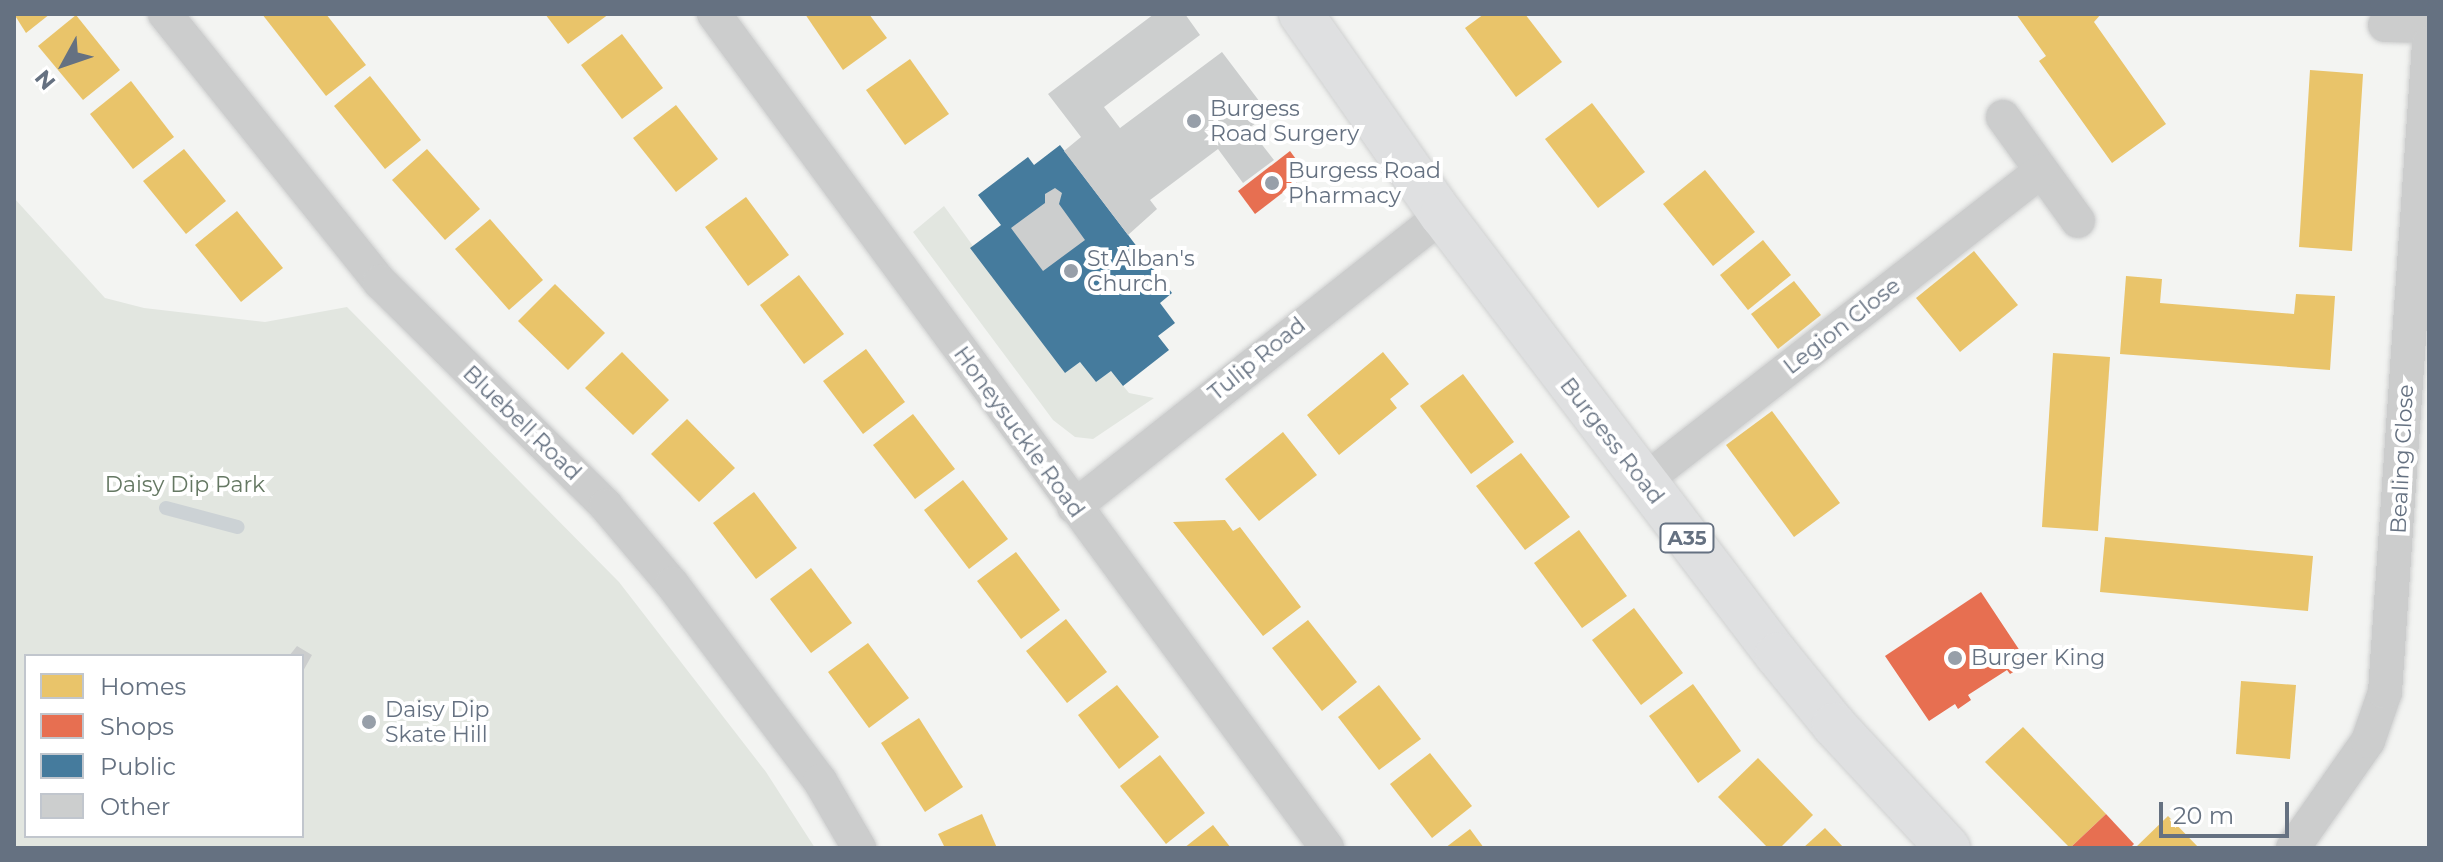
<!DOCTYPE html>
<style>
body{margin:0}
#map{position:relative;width:2443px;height:862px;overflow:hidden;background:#f3f4f2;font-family:Montserrat,sans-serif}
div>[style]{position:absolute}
.green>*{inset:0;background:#e2e6e0}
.homes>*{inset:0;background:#e9c46a}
.shops>*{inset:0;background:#e76f51}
.public>*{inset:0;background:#457b9d}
.stream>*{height:14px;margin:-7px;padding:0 7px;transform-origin:7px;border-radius:7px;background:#ccd2d5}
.building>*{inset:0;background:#cccece}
.roads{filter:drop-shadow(0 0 2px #cfd0d0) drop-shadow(0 0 2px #cfd0d0)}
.street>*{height:34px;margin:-17px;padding:0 17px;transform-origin:17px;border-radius:17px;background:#cccdcd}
.primary>*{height:44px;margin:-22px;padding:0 22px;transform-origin:22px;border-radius:22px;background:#dfe0e1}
.dots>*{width:22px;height:22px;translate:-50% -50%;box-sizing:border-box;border:4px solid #fff;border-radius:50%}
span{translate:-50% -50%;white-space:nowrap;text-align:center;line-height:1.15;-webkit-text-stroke:8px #fff;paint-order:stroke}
.shield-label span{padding:2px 6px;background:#fff;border:2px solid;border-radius:6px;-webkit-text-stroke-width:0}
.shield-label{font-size:20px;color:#657181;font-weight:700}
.poi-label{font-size:22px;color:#657181}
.left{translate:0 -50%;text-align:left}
.street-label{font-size:22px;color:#657181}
.park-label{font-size:22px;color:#657863}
.frame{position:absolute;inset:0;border:16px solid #657181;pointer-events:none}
.legend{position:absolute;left:24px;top:654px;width:280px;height:184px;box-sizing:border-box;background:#fff;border:2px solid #c1c6cd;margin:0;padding:10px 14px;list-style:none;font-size:24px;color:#657181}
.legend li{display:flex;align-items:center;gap:16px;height:40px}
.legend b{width:40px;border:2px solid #c1c6cd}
.north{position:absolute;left:24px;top:24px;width:80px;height:80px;-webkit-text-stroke:6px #fff;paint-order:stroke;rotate:230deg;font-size:22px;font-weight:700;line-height:32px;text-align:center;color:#657181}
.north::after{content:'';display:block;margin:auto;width:28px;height:36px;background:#657181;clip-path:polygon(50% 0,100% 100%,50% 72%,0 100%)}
.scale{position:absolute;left:2159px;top:802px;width:130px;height:36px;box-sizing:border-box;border:4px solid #657181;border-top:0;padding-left:10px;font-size:24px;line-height:28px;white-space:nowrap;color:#657181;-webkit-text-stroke:6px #fff;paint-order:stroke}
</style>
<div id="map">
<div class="green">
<div style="clip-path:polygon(evenodd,14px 198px,105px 298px,144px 308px,265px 322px,347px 307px,619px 582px,766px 772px,815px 848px,14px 848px,14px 198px,26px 656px,302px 656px,302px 836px,26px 836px,26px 656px)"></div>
<div style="clip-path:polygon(944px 206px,1065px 373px,1080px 362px,1096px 382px,1111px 371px,1129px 393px,1154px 398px,1093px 439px,1075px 437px,1053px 420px,913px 232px)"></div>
</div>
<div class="homes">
<div style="clip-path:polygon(14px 14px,50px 14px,26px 33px)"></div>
<div style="clip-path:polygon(262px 14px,326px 14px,366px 65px,326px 96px)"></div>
<div style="clip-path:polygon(545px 14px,609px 14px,568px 44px)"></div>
<div style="clip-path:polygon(805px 14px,869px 14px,887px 38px,843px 70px)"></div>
<div style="clip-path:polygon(1484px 14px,1525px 14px,1562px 62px,1516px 97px,1465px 28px)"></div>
<div style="clip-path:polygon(2016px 14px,2101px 14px,2094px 22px,2166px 124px,2112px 163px,2039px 61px,2046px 56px)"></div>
<div style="clip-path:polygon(76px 15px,120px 70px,83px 100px,38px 46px)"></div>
<div style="clip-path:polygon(622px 34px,663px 88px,622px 119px,581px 65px)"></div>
<div style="clip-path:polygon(910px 59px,949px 114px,905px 145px,866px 90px)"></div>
<div style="clip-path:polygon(2310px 70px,2363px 74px,2352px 251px,2299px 247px)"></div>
<div style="clip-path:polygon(370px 76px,421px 140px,385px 169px,334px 106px)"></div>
<div style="clip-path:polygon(131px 81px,174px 137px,133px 169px,90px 114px)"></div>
<div style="clip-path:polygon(1592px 103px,1645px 172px,1598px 208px,1545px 139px)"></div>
<div style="clip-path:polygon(676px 105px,718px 159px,676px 192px,633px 138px)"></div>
<div style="clip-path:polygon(184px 149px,226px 201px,186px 234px,143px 181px)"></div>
<div style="clip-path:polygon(427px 149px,480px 209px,445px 240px,392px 180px)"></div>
<div style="clip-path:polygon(1705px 170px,1755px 232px,1713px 266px,1663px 204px)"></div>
<div style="clip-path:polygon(746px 197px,789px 255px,748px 286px,705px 227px)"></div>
<div style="clip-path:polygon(237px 211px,283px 268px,241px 302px,195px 245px)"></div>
<div style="clip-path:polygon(490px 219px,543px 280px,509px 310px,455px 249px)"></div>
<div style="clip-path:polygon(1763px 240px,1791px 275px,1748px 310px,1720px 275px)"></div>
<div style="clip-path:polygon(1974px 251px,2018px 305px,1960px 352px,1916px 298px)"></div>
<div style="clip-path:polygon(799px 275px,844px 334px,804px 364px,760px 305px)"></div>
<div style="clip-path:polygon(2126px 276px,2162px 279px,2160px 303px,2294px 314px,2296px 294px,2335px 296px,2330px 370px,2120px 354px)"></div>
<div style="clip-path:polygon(1794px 281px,1821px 315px,1778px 349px,1751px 314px)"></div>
<div style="clip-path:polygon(555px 284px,605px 333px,568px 370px,518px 321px)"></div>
<div style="clip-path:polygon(866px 349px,905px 402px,863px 434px,823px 381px)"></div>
<div style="clip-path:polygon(622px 352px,669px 400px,633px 435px,585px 388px)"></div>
<div style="clip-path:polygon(1383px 352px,1409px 384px,1390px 399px,1397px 408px,1339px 455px,1307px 415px)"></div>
<div style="clip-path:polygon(2053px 353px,2110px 357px,2098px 531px,2042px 527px)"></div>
<div style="clip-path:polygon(1463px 374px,1514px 442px,1471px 474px,1420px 406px)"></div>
<div style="clip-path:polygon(1772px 411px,1840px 503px,1794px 537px,1726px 445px)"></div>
<div style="clip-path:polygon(913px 414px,955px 469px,915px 499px,873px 445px)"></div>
<div style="clip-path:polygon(687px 419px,735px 468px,699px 502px,651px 454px)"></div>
<div style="clip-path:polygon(1283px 432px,1317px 475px,1259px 521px,1225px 479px)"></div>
<div style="clip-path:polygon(1521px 453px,1570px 517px,1525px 550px,1476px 486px)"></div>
<div style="clip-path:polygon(963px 480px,1008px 539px,969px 569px,924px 510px)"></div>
<div style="clip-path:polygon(754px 492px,797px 548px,756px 579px,713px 523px)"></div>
<div style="clip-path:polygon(1225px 520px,1233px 531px,1240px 527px,1301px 607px,1263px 636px,1173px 522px)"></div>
<div style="clip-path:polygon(1579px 530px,1627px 596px,1582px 628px,1534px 563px)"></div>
<div style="clip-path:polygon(2105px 537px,2313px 556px,2308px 611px,2100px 592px)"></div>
<div style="clip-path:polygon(1016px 552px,1060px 610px,1021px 639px,977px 581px)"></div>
<div style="clip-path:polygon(811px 568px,852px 623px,811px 653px,770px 599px)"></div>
<div style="clip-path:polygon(1634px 608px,1683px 673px,1641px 705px,1592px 640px)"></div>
<div style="clip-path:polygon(1066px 619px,1107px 672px,1067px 703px,1026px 651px)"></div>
<div style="clip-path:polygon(1308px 620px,1357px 682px,1322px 711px,1272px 648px)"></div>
<div style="clip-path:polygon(868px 643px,909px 698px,869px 728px,828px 672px)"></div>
<div style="clip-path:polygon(2241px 681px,2296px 685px,2290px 759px,2236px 754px)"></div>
<div style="clip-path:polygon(1693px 684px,1741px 751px,1698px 783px,1649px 716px)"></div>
<div style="clip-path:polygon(1117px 685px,1159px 737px,1119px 769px,1078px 715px)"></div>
<div style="clip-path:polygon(1379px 685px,1421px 739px,1379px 770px,1338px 717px)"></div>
<div style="clip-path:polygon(919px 718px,963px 787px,925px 812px,881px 743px)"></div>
<div style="clip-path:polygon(2023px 727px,2106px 814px,2070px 848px,1985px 762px)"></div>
<div style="clip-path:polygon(1430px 753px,1472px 806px,1432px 838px,1390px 784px)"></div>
<div style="clip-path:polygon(1160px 755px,1205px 813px,1166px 844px,1120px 786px)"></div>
<div style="clip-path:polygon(1758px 758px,1813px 815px,1780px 848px,1768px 848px,1718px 797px)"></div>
<div style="clip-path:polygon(982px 814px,997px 848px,945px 848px,938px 834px)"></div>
<div style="clip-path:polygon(2168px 816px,2199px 848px,2135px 848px)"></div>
<div style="clip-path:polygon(1213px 825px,1231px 848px,1184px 848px)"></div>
<div style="clip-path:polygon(1825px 828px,1844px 848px,1803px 848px)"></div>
<div style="clip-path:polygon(1470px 829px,1484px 848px,1445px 848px)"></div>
</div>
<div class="shops">
<div style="clip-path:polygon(1290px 151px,1307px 174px,1255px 214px,1238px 191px)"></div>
<div style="clip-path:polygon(1981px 592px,2024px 657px,2025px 665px,2010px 674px,2007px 670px,1968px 695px,1971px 700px,1958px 709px,1955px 704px,1929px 721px,1885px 656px)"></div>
<div style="clip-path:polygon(2106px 814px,2134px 844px,2130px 848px,2070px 848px)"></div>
</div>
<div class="public">
<div style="clip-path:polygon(1060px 145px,1172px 293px,1160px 303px,1175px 323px,1158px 336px,1169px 350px,1123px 386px,1111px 371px,1096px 382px,1080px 362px,1065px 373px,970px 248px,1001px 225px,978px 195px,1028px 157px,1034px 165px)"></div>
</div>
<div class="stream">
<div style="left:166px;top:508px;width:74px;rotate:14.8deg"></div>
</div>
<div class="building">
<div style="clip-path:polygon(1154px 14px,1185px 14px,1200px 35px,1104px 107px,1120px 128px,1222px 52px,1269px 114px,1249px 128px,1274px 160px,1243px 183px,1218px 149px,1150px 200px,1157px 209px,1128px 235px,1064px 151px,1081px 137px,1048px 94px)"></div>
<div style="clip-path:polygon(1055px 188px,1062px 193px,1059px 204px,1085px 240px,1043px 271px,1011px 228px,1045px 203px,1045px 194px)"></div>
<div style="clip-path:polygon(297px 646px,312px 655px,302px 673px,302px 656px,289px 656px)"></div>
</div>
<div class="roads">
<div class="street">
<div style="left:165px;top:14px;width:344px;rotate:51.3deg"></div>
<div style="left:380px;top:282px;width:318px;rotate:44.7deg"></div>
<div style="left:606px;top:506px;width:102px;rotate:49.8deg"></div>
<div style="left:672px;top:584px;width:246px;rotate:53.1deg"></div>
<div style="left:820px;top:781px;width:78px;rotate:59.8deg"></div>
<div style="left:714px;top:14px;width:1035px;rotate:53.68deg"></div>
<div style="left:2385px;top:25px;width:44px;rotate:1.3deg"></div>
<div style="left:2003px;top:117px;width:128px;rotate:54.2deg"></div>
<div style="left:1644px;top:481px;width:504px;rotate:-37.98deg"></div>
<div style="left:1074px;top:507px;width:470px;rotate:-38.4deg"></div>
<div style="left:2293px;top:848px;width:131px;rotate:-55deg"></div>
<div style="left:2368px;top:741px;width:52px;rotate:-70.9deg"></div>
<div style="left:2385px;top:692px;width:650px;rotate:-86.12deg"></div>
</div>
<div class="primary">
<div style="left:1301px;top:14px;width:246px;rotate:55deg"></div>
<div style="left:1442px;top:215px;width:553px;rotate:52.72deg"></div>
<div style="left:1777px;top:655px;width:90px;rotate:50.8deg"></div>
<div style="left:1834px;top:725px;width:168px;rotate:47.2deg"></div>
</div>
</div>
<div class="dots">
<div style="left:1194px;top:121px;background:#979fa9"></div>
<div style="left:1272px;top:183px;background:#979fa9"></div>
<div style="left:1071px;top:271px;background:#979fa9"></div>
<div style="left:1955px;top:658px;background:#979fa9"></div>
<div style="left:369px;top:722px;background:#979fa9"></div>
</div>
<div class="shield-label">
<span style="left:1687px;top:538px">A35</span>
</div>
<div class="poi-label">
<span class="left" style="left:1210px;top:121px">Burgess<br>Road Surgery</span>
<span class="left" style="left:1288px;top:183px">Burgess Road<br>Pharmacy</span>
<span class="left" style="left:1087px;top:271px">St Alban's<br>Church</span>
<span class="left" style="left:1971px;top:658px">Burger King</span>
<span class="left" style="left:385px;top:722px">Daisy Dip<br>Skate Hill</span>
</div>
<div class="street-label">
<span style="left:1842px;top:326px;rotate:-38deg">Legion Close</span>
<span style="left:1257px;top:359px;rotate:-39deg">Tulip Road</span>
<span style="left:522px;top:423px;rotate:44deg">Bluebell Road</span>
<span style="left:1019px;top:432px;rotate:54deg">Honeysuckle Road</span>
<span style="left:1612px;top:441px;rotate:52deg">Burgess Road</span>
<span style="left:2402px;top:459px;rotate:-87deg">Bealing Close</span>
</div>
<div class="park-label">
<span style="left:185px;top:485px">Daisy Dip Park</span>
</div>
<div class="frame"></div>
<ul class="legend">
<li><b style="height:22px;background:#e9c46a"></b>Homes</li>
<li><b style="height:22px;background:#e76f51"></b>Shops</li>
<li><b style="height:22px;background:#457b9d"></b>Public</li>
<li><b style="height:22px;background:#cccece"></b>Other</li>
</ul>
<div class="north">N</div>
<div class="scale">20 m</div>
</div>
